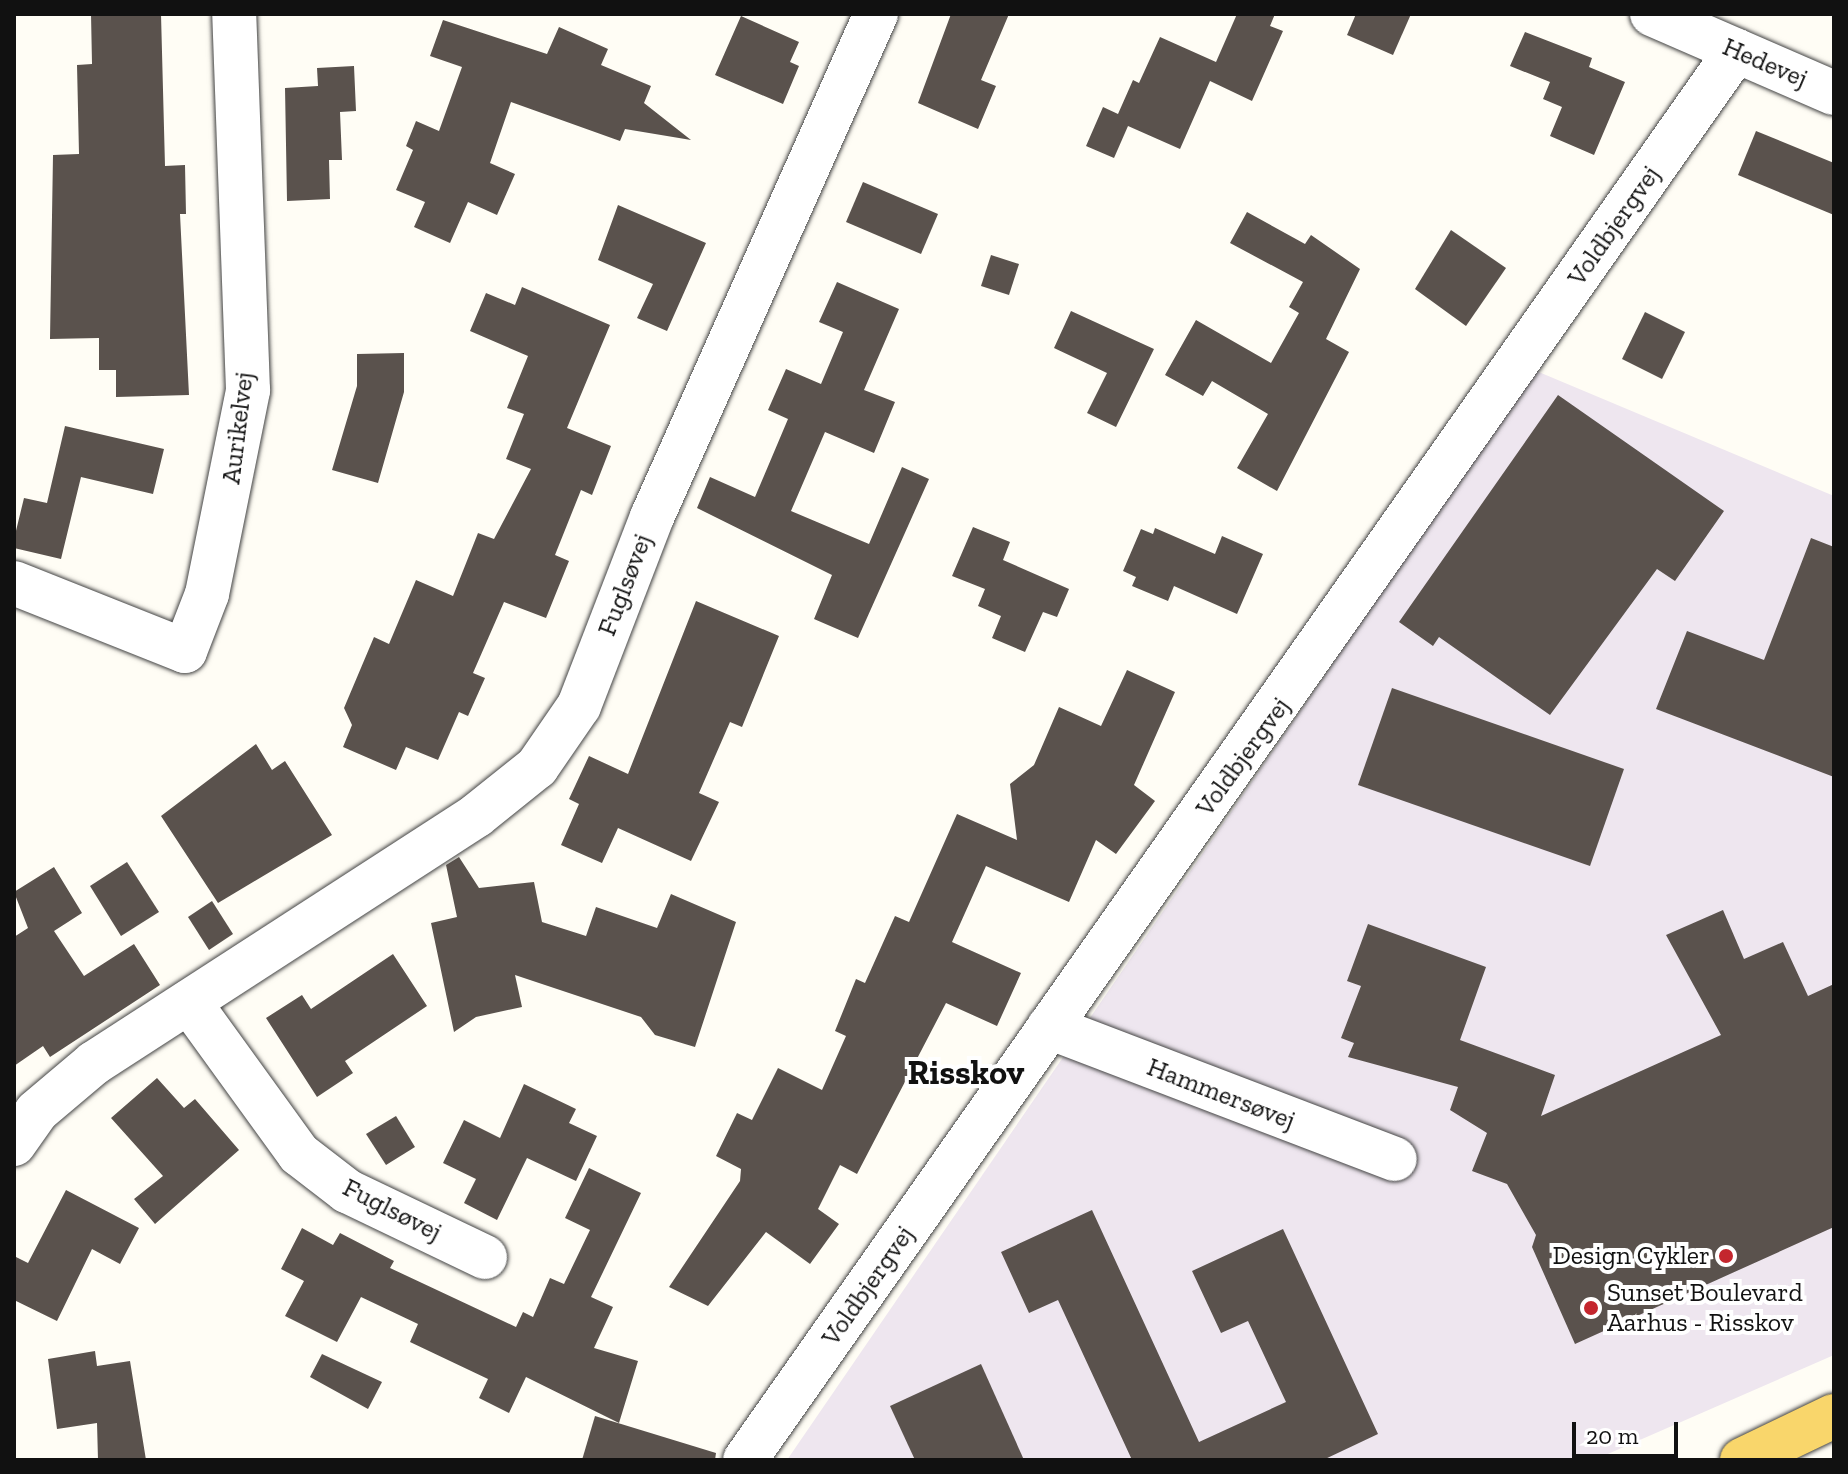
<!DOCTYPE html>
<meta charset="utf-8">
<style>
body{margin:0}
#map{position:relative;width:1848px;height:1474px;overflow:hidden;background:#fffdf5;font-family:"Zilla Slab",serif}
div>[style]{position:absolute}
.industrial>*{inset:0;background:#eee6ef}
.building>*{inset:0;background:#5a524d}
.roads{filter:drop-shadow(0 0 2px #444) drop-shadow(0 0 2px #444)}
.minor>*{height:44px;margin:-22px;padding:0 22px;transform-origin:22px;border-radius:22px;background:#fff}
.major>*{height:44px;margin:-22px;padding:0 22px;transform-origin:22px;border-radius:22px;background:#f9d66b}
.dots>*{width:22px;height:22px;translate:-50% -50%;box-sizing:border-box;border:4px solid #fff;border-radius:50%}
span{translate:-50% -50%;white-space:nowrap;text-align:center;line-height:1.15;-webkit-text-stroke:8px #fff;paint-order:stroke}
.street-label{font-size:26px;color:#111}
.poi-label{font-size:26px;color:#111}
.right{translate:-100% -50%;text-align:right}
.left{translate:0 -50%;text-align:left}
.district-label{font-size:34px;color:#111;font-weight:700}
.frame{position:absolute;inset:0;border:16px solid #111;pointer-events:none}
.scale{position:absolute;left:1572px;top:1422px;width:106px;height:36px;box-sizing:border-box;border:4px solid #111;border-top:0;padding-left:10px;font-size:24px;line-height:28px;white-space:nowrap;color:#111;-webkit-text-stroke:6px #fff;paint-order:stroke}
</style>
<div id="map">
<div class="industrial">
<div style="clip-path:polygon(1534px 370px,1834px 496px,1834px 1355px,1594px 1460px,787px 1460px)"></div>
</div>
<div class="building">
<div style="clip-path:polygon(91px 14px,161px 14px,165px 166px,185px 165px,186px 214px,180px 214px,189px 395px,116px 397px,116px 370px,99px 370px,99px 338px,50px 339px,53px 155px,79px 154px,77px 65px,92px 64px)"></div>
<div style="clip-path:polygon(951px 14px,1009px 14px,981px 80px,996px 86px,978px 129px,918px 103px)"></div>
<div style="clip-path:polygon(1237px 14px,1275px 14px,1270px 26px,1283px 31px,1252px 101px,1210px 81px,1180px 149px,1128px 126px,1114px 158px,1086px 146px,1103px 107px,1118px 114px,1133px 80px,1139px 83px,1160px 37px,1216px 62px)"></div>
<div style="clip-path:polygon(1356px 14px,1411px 14px,1393px 55px,1347px 35px)"></div>
<div style="clip-path:polygon(741px 16px,799px 42px,790px 62px,799px 66px,783px 104px,715px 75px)"></div>
<div style="clip-path:polygon(443px 20px,547px 54px,559px 27px,608px 49px,601px 65px,651px 86px,644px 103px,691px 140px,625px 129px,620px 141px,511px 102px,490px 163px,515px 174px,497px 215px,468px 202px,450px 243px,414px 227px,425px 202px,396px 190px,413px 150px,406px 146px,416px 121px,439px 131px,462px 67px,430px 56px)"></div>
<div style="clip-path:polygon(1525px 32px,1592px 58px,1589px 67px,1625px 82px,1594px 155px,1550px 136px,1562px 107px,1543px 99px,1550px 82px,1510px 66px)"></div>
<div style="clip-path:polygon(354px 66px,356px 111px,340px 112px,342px 160px,329px 160px,330px 199px,287px 201px,285px 88px,318px 86px,317px 68px)"></div>
<div style="clip-path:polygon(1756px 131px,1834px 163px,1834px 215px,1738px 175px)"></div>
<div style="clip-path:polygon(863px 182px,938px 214px,921px 254px,846px 222px)"></div>
<div style="clip-path:polygon(618px 205px,706px 243px,667px 331px,637px 318px,653px 284px,598px 260px)"></div>
<div style="clip-path:polygon(1247px 212px,1305px 244px,1311px 235px,1360px 269px,1326px 339px,1349px 352px,1277px 491px,1237px 468px,1268px 414px,1212px 381px,1203px 396px,1165px 375px,1196px 320px,1271px 363px,1299px 313px,1289px 307px,1303px 282px,1230px 243px)"></div>
<div style="clip-path:polygon(1451px 230px,1506px 268px,1466px 326px,1415px 289px)"></div>
<div style="clip-path:polygon(991px 255px,1019px 264px,1009px 295px,981px 286px)"></div>
<div style="clip-path:polygon(837px 282px,899px 309px,864px 390px,895px 402px,874px 453px,825px 432px,791px 511px,869px 544px,902px 467px,929px 479px,858px 638px,814px 619px,832px 575px,697px 508px,710px 477px,755px 497px,788px 419px,768px 410px,786px 369px,821px 384px,843px 332px,819px 322px)"></div>
<div style="clip-path:polygon(522px 287px,610px 325px,567px 428px,611px 446px,592px 495px,581px 490px,555px 555px,569px 561px,546px 618px,504px 602px,473px 673px,485px 678px,468px 716px,459px 712px,438px 760px,406px 747px,396px 770px,343px 747px,352px 725px,344px 708px,374px 637px,389px 644px,416px 580px,453px 596px,478px 533px,494px 539px,531px 469px,506px 459px,524px 414px,507px 408px,528px 356px,470px 331px,486px 293px,515px 305px)"></div>
<div style="clip-path:polygon(1071px 311px,1154px 349px,1116px 427px,1087px 413px,1107px 373px,1054px 348px)"></div>
<div style="clip-path:polygon(1645px 312px,1685px 332px,1662px 379px,1622px 359px)"></div>
<div style="clip-path:polygon(404px 353px,404px 392px,378px 483px,332px 470px,357px 386px,357px 354px)"></div>
<div style="clip-path:polygon(1558px 395px,1724px 511px,1675px 581px,1657px 569px,1550px 715px,1439px 637px,1433px 646px,1399px 622px)"></div>
<div style="clip-path:polygon(65px 426px,164px 449px,153px 494px,81px 477px,61px 559px,14px 548px,14px 539px,24px 498px,47px 503px)"></div>
<div style="clip-path:polygon(973px 527px,1010px 542px,1003px 560px,1069px 589px,1057px 617px,1043px 612px,1025px 652px,992px 638px,1001px 616px,978px 606px,985px 589px,952px 576px)"></div>
<div style="clip-path:polygon(1155px 528px,1215px 554px,1222px 536px,1263px 554px,1237px 614px,1174px 586px,1168px 601px,1132px 586px,1136px 577px,1123px 571px,1141px 529px,1153px 534px)"></div>
<div style="clip-path:polygon(1811px 538px,1834px 547px,1834px 777px,1656px 709px,1687px 631px,1764px 660px)"></div>
<div style="clip-path:polygon(696px 601px,779px 636px,742px 727px,730px 722px,699px 793px,719px 802px,691px 861px,618px 828px,602px 863px,561px 845px,579px 804px,569px 799px,589px 756px,628px 774px)"></div>
<div style="clip-path:polygon(1127px 670px,1175px 692px,1134px 785px,1155px 801px,1116px 854px,1096px 840px,1069px 902px,986px 866px,952px 942px,1021px 973px,997px 1026px,946px 1003px,857px 1174px,840px 1165px,818px 1209px,839px 1224px,810px 1264px,766px 1232px,708px 1306px,669px 1287px,740px 1181px,741px 1169px,716px 1156px,737px 1113px,752px 1120px,778px 1068px,822px 1090px,846px 1036px,835px 1031px,856px 979px,865px 983px,895px 916px,909px 922px,957px 814px,1017px 840px,1010px 784px,1034px 765px,1059px 707px,1101px 726px)"></div>
<div style="clip-path:polygon(1392px 688px,1624px 769px,1590px 866px,1358px 785px)"></div>
<div style="clip-path:polygon(256px 744px,272px 770px,285px 761px,332px 835px,218px 903px,161px 816px)"></div>
<div style="clip-path:polygon(459px 857px,479px 888px,534px 882px,542px 922px,586px 936px,596px 907px,657px 928px,671px 894px,736px 922px,695px 1047px,655px 1035px,641px 1017px,515px 975px,522px 1007px,476px 1017px,454px 1032px,431px 923px,457px 917px,446px 865px)"></div>
<div style="clip-path:polygon(127px 862px,159px 912px,121px 936px,90px 886px)"></div>
<div style="clip-path:polygon(54px 867px,82px 913px,54px 931px,84px 976px,134px 944px,160px 985px,50px 1057px,43px 1046px,14px 1066px,14px 937px,28px 928px,14px 892px)"></div>
<div style="clip-path:polygon(212px 901px,233px 934px,209px 950px,188px 917px)"></div>
<div style="clip-path:polygon(1723px 910px,1744px 959px,1783px 942px,1808px 996px,1834px 984px,1834px 1227px,1575px 1344px,1532px 1247px,1536px 1235px,1507px 1184px,1472px 1171px,1487px 1133px,1450px 1110px,1458px 1087px,1348px 1057px,1354px 1043px,1341px 1038px,1361px 986px,1347px 981px,1368px 924px,1486px 967px,1460px 1040px,1555px 1075px,1541px 1116px,1721px 1035px,1666px 935px)"></div>
<div style="clip-path:polygon(393px 954px,427px 1006px,345px 1061px,353px 1073px,317px 1097px,266px 1018px,302px 995px,311px 1009px)"></div>
<div style="clip-path:polygon(157px 1078px,184px 1108px,195px 1099px,239px 1150px,155px 1224px,134px 1199px,163px 1176px,111px 1118px)"></div>
<div style="clip-path:polygon(524px 1084px,576px 1109px,569px 1123px,597px 1136px,576px 1181px,527px 1158px,497px 1220px,464px 1203px,476px 1179px,443px 1163px,464px 1120px,500px 1138px)"></div>
<div style="clip-path:polygon(396px 1116px,415px 1147px,386px 1165px,366px 1134px)"></div>
<div style="clip-path:polygon(589px 1168px,641px 1193px,591px 1297px,613px 1307px,594px 1348px,638px 1361px,619px 1423px,526px 1377px,509px 1413px,479px 1398px,488px 1379px,410px 1342px,418px 1324px,361px 1297px,337px 1342px,285px 1316px,304px 1281px,281px 1269px,302px 1228px,333px 1245px,340px 1233px,394px 1261px,390px 1268px,516px 1327px,523px 1312px,533px 1317px,550px 1278px,564px 1284px,590px 1230px,565px 1218px)"></div>
<div style="clip-path:polygon(66px 1190px,139px 1228px,120px 1264px,92px 1249px,57px 1321px,14px 1300px,14px 1256px,28px 1263px)"></div>
<div style="clip-path:polygon(1092px 1210px,1199px 1442px,1286px 1402px,1248px 1321px,1221px 1333px,1192px 1271px,1283px 1229px,1378px 1434px,1323px 1460px,1132px 1460px,1058px 1300px,1029px 1313px,1001px 1252px)"></div>
<div style="clip-path:polygon(95px 1351px,97px 1366px,130px 1361px,146px 1460px,98px 1460px,97px 1423px,57px 1429px,48px 1359px)"></div>
<div style="clip-path:polygon(322px 1354px,382px 1382px,368px 1409px,310px 1377px)"></div>
<div style="clip-path:polygon(981px 1364px,1024px 1460px,915px 1460px,890px 1406px)"></div>
<div style="clip-path:polygon(595px 1416px,716px 1453px,715px 1460px,582px 1460px)"></div>
</div>
<div class="roads">
<div class="minor">
<div style="left:1652px;top:14px;width:198px;rotate:23.5deg"></div>
<div style="left:14px;top:583px;width:184px;rotate:21.7deg"></div>
<div style="left:185px;top:651px;width:61px;rotate:-68.9deg"></div>
<div style="left:207px;top:594px;width:208px;rotate:-78.6deg"></div>
<div style="left:248px;top:390px;width:376px;rotate:-92.1deg"></div>
<div style="left:189px;top:1002px;width:188px;rotate:54.1deg"></div>
<div style="left:299px;top:1154px;width:61px;rotate:37.6deg"></div>
<div style="left:347px;top:1191px;width:153px;rotate:25.6deg"></div>
<div style="left:1049px;top:1027px;width:370px;rotate:20.9deg"></div>
<div style="left:14px;top:1144px;width:39px;rotate:-55deg"></div>
<div style="left:36px;top:1112px;width:76px;rotate:-40.2deg"></div>
<div style="left:94px;top:1063px;width:456px;rotate:-32.9deg"></div>
<div style="left:477px;top:815px;width:77px;rotate:-38.7deg"></div>
<div style="left:537px;top:767px;width:74px;rotate:-55.5deg"></div>
<div style="left:579px;top:706px;width:203px;rotate:-68.9deg"></div>
<div style="left:652px;top:517px;width:551px;rotate:-66deg"></div>
<div style="left:745px;top:1460px;width:1723px;rotate:-54.88deg"></div>
</div>
<div class="major">
<div style="left:1742px;top:1460px;width:102px;rotate:-25.6deg"></div>
</div>
</div>
<div class="dots">
<div style="left:1726px;top:1256px;background:#c4262e"></div>
<div style="left:1591px;top:1308px;background:#c4262e"></div>
</div>
<div class="street-label">
<span style="left:1765px;top:63px;rotate:23deg">Hedevej</span>
<span style="left:1614px;top:226px;rotate:-55deg">Voldbjergvej</span>
<span style="left:238px;top:428px;rotate:-83deg">Aurikelvej</span>
<span style="left:625px;top:585px;rotate:-69deg">Fuglsøvej</span>
<span style="left:1243px;top:757px;rotate:-54deg">Voldbjergvej</span>
<span style="left:1221px;top:1094px;rotate:21deg">Hammersøvej</span>
<span style="left:392px;top:1210px;rotate:27deg">Fuglsøvej</span>
<span style="left:868px;top:1286px;rotate:-55deg">Voldbjergvej</span>
</div>
<div class="poi-label">
<span class="right" style="left:1710px;top:1256px">Design Cykler</span>
<span class="left" style="left:1607px;top:1308px">Sunset Boulevard<br>Aarhus - Risskov</span>
</div>
<div class="district-label">
<span style="left:966px;top:1073px">Risskov</span>
</div>
<div class="frame"></div>
<div class="scale">20 m</div>
</div>
